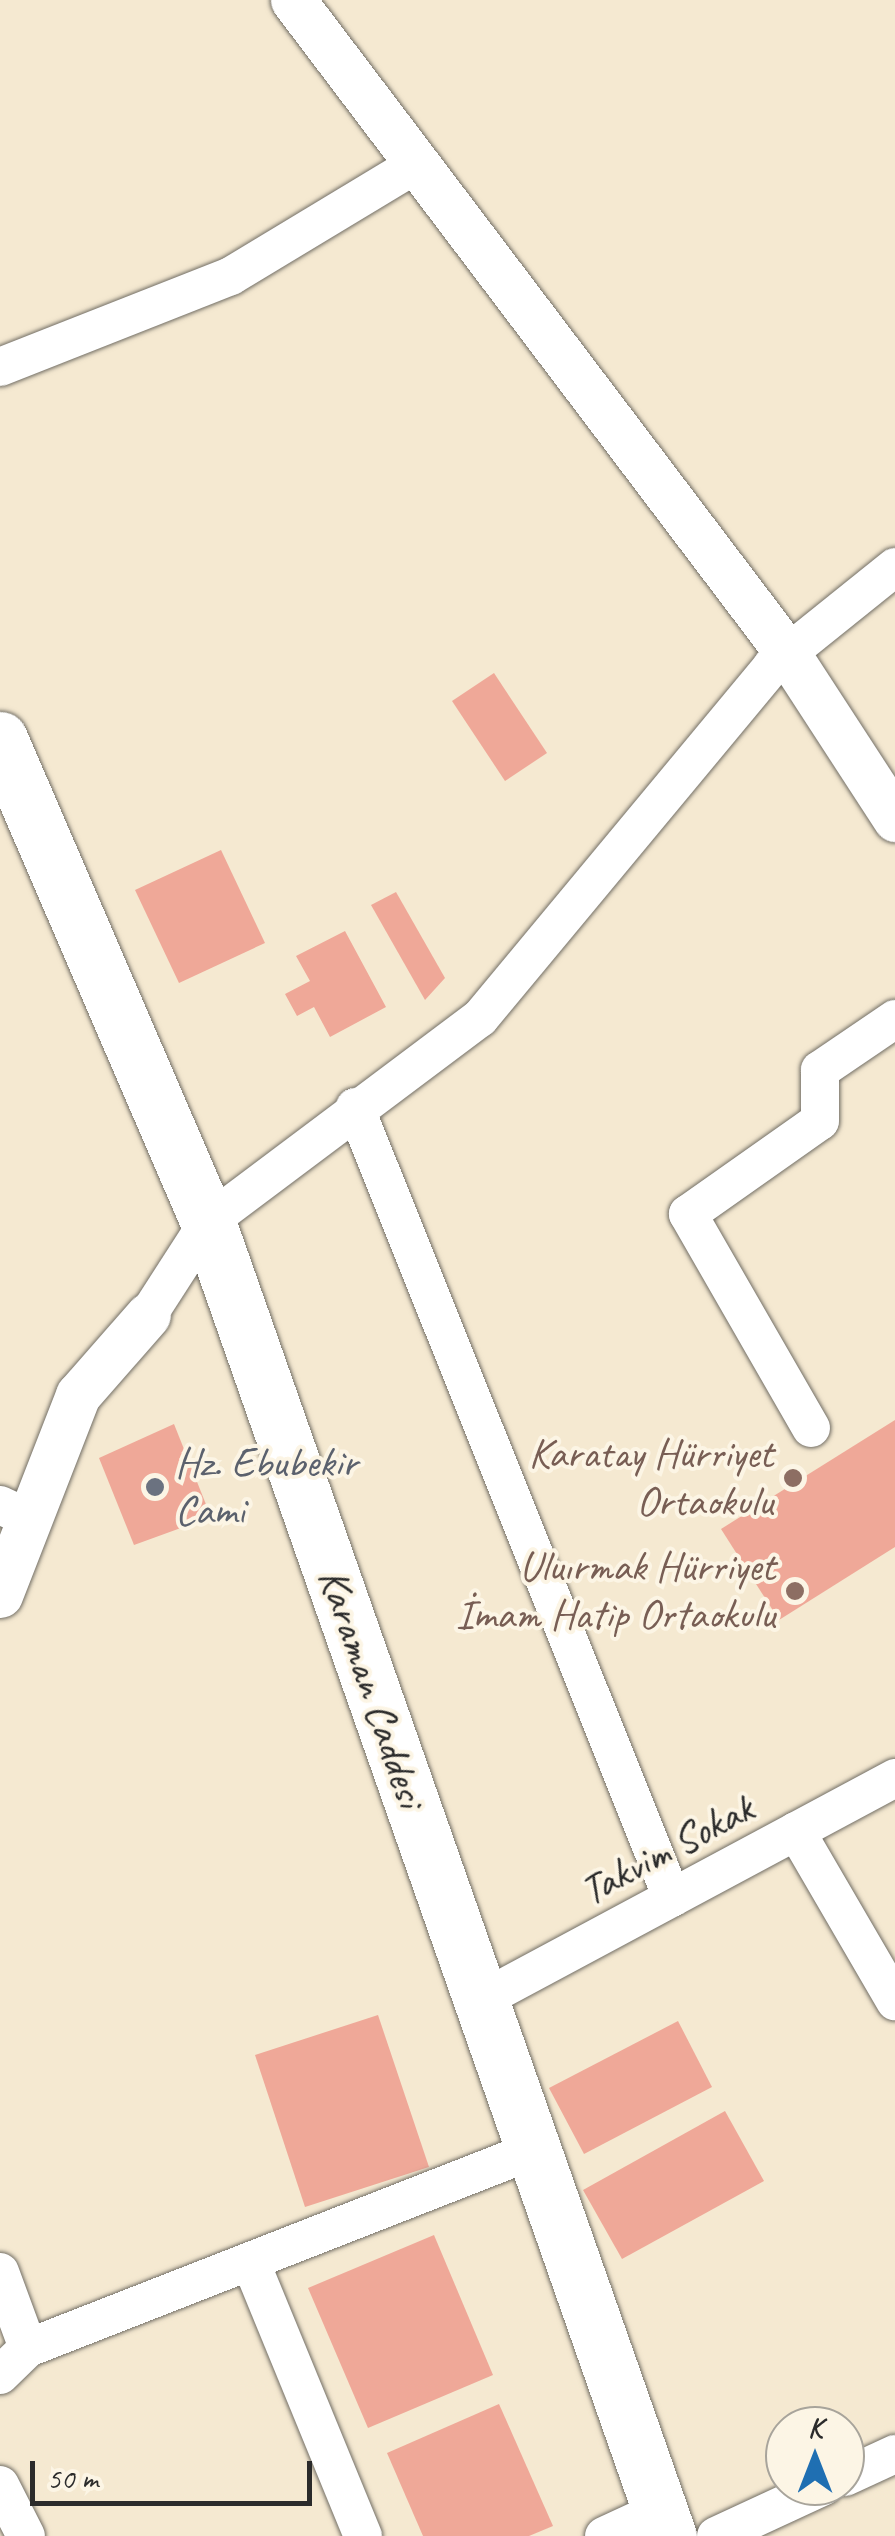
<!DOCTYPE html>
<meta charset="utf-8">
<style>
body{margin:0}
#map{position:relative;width:895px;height:2536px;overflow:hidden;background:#f5e9d1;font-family:Caveat,sans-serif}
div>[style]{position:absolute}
.building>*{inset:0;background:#efa898}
.roads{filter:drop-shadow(0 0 2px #726e65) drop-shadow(0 0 2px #726e65)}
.minor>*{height:38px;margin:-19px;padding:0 19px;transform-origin:19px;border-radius:19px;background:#fff}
.tertiary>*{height:45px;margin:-22.5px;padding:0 22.5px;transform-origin:22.5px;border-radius:22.5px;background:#fff}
.primary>*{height:55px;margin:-27.5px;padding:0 27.5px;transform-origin:27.5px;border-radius:27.5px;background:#fff}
.dots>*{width:28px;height:28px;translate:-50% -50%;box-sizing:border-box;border:5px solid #fcf5e5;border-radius:50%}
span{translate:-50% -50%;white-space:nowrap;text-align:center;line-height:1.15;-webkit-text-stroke:8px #fcf5e5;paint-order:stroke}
.education-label{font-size:42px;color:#785e54}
.right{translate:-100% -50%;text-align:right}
.worship-label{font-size:42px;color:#5b616d}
.left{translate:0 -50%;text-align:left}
.street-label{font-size:42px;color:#2b2b2b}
.north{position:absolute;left:765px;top:2406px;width:100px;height:100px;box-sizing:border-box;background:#fcf5e5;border:2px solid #a8a49b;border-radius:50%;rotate:0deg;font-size:28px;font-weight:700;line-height:40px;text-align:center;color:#2b2b2b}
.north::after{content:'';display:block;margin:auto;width:35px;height:45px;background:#1f6fb2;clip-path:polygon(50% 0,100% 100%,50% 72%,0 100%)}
.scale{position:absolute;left:30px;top:2461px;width:282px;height:45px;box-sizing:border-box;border:5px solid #2b2b2b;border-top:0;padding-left:12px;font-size:30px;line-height:35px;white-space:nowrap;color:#2b2b2b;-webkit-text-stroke:8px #fcf5e5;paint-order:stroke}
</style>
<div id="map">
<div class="building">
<div style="clip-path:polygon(494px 673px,547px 753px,505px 781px,452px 701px)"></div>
<div style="clip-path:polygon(221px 850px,265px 943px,179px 983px,135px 890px)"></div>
<div style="clip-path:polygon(396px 892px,445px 978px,425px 1000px,371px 905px)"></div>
<div style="clip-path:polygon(345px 931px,386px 1007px,330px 1037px,314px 1007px,297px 1016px,285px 994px,310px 981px,296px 956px)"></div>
<div style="clip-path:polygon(895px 1420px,895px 1547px,779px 1620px,721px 1529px)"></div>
<div style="clip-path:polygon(174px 1424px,211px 1517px,134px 1545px,99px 1458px)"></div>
<div style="clip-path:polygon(378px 2015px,429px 2167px,305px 2207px,255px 2055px)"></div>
<div style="clip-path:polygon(678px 2021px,712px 2087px,584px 2154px,549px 2088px)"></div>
<div style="clip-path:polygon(725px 2111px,764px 2181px,622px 2259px,583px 2190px)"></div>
<div style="clip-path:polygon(434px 2235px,493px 2375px,368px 2428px,308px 2288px)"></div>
<div style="clip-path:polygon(499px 2404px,553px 2526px,529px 2536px,423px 2536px,387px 2453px)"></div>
</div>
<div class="roads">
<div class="minor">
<div style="left:0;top:367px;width:248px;rotate:-21.5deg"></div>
<div style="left:231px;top:276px;width:218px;rotate:-31.1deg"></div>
<div style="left:355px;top:1107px;width:852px;rotate:68.16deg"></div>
<div style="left:148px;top:1315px;width:111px;rotate:-57.2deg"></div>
<div style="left:208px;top:1222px;width:340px;rotate:-36.9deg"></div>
<div style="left:480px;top:1018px;width:457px;rotate:-50.3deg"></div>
<div style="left:772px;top:666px;width:158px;rotate:-38.8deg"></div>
<div style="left:811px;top:1428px;width:247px;rotate:-119.9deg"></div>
<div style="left:688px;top:1214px;width:161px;rotate:-35.2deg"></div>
<div style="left:820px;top:1121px;width:51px;rotate:-90deg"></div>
<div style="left:820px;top:1070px;width:91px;rotate:-34.2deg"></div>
<div style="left:0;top:1505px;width:33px;rotate:25deg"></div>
<div style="left:796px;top:1831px;width:197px;rotate:59.8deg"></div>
<div style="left:481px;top:2000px;width:470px;rotate:-28.2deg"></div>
<div style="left:251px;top:2263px;width:295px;rotate:67.7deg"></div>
<div style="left:0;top:2272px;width:81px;rotate:69.8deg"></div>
<div style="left:0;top:2375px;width:39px;rotate:-44deg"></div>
<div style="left:28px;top:2348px;width:543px;rotate:-21.37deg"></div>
<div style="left:845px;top:2477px;width:55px;rotate:-24.7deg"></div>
<div style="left:0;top:2485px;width:57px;rotate:63deg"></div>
<div style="left:604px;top:2536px;width:62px;rotate:-24.9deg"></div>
<div style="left:716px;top:2536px;width:119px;rotate:-24.8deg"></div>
</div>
<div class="tertiary">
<div style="left:293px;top:0;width:820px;rotate:52.88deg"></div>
<div style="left:788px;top:654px;width:197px;rotate:57deg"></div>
<div style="left:0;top:1595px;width:215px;rotate:-68.7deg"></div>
<div style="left:78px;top:1395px;width:106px;rotate:-48.8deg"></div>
</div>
<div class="primary">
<div style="left:0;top:739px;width:526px;rotate:66.7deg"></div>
<div style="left:208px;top:1222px;width:1393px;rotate:70.67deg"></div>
</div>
</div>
<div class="dots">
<div style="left:793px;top:1478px;background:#8d6e63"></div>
<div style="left:155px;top:1487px;background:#6b7280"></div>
<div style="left:795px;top:1591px;background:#8d6e63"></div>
</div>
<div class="education-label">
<span class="right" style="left:773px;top:1478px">Karatay Hürriyet<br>Ortaokulu</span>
<span class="right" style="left:775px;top:1591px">Uluırmak Hürriyet<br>İmam Hatip Ortaokulu</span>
</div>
<div class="worship-label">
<span class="left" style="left:175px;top:1487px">Hz. Ebubekir<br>Cami</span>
</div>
<div class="street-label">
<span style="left:371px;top:1688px;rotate:71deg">Karaman Caddesi</span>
<span style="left:667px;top:1850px;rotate:-28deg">Takvim Sokak</span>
</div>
<div class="north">K</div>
<div class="scale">50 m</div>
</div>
